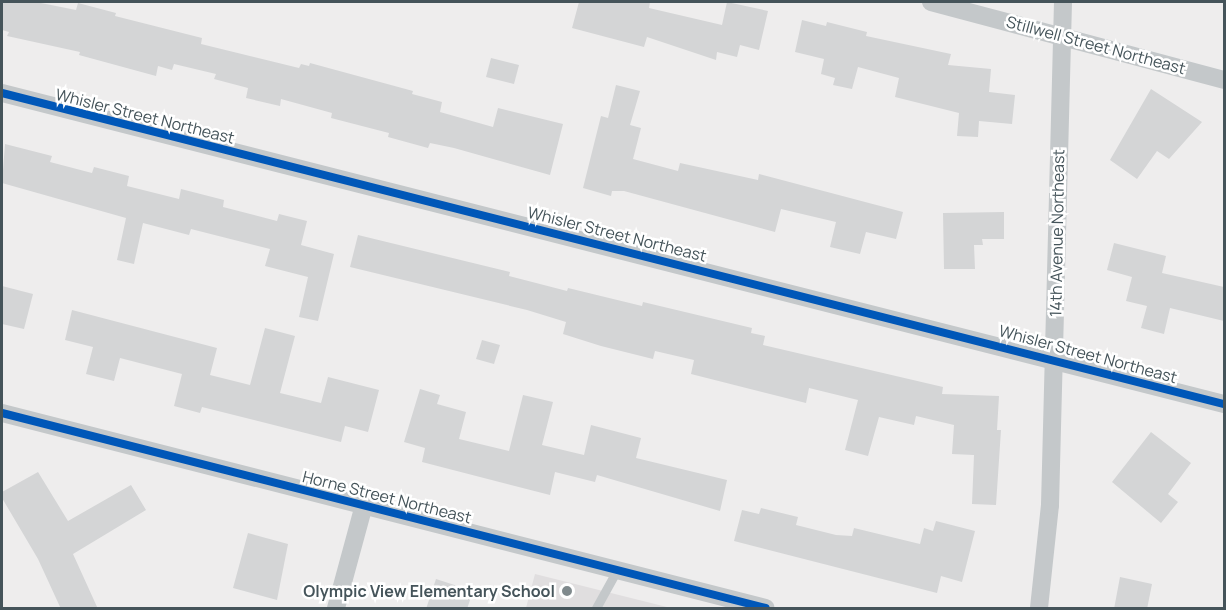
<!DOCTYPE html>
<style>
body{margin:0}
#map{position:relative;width:1226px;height:610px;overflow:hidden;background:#eeeded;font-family:Manrope,sans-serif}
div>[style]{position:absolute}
.education>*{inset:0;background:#e0dedf}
.building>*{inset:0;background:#d4d5d6}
.lane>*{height:9px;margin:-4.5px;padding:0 4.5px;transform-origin:4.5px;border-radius:4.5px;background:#c4c8ca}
.street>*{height:18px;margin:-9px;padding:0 9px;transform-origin:9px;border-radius:9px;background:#c4c8ca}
.cycleway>*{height:8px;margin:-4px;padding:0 4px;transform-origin:4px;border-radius:4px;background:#0057b8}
.dots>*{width:16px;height:16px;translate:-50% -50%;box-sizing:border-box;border:3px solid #fff;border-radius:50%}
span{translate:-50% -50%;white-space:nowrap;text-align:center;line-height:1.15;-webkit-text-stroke:5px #fff;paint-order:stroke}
.street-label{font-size:16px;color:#45545a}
.poi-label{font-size:16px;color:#45545a;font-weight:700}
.right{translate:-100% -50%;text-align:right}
.frame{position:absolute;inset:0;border:3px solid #45545a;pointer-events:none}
</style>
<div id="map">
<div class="education">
<div style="clip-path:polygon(535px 574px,671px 608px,526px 608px)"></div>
</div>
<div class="building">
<div style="clip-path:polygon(2px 2px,36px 2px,76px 10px,78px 3px,116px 13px,115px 16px,202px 38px,201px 44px,299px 68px,301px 64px,309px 66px,310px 63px,413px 91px,412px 94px,442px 102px,440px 112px,493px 127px,498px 108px,563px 124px,550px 175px,454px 148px,430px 143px,428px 148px,388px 137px,389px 133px,331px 118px,332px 113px,281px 99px,280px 106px,246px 98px,248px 88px,214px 79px,216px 74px,174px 64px,172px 70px,158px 66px,156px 76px,79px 55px,80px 52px,7px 36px,9px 32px,2px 30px)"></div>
<div style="clip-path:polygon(579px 2px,650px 2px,649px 8px,722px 25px,727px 2px,768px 11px,759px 50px,740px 45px,737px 57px,717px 52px,716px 60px,647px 37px,644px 47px,572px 28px)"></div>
<div style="clip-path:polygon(802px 20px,826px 26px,827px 22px,867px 32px,866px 36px,951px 54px,948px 65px,991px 69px,989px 92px,1015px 95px,1012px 124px,979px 121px,978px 137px,957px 136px,959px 113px,895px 97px,899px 78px,858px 67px,852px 89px,833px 85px,835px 78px,821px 74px,824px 59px,795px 52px)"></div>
<div style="clip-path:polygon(491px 58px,519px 65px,514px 84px,486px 77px)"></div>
<div style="clip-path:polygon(616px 85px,640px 91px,630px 125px,641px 128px,633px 159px,678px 171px,680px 163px,758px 180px,759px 174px,903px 212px,896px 239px,866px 232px,860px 254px,830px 247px,836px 222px,781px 209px,775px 232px,624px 191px,612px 191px,611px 196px,583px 188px,601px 116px,608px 118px)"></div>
<div style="clip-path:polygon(1151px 89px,1202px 122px,1169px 159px,1157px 151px,1137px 179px,1110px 160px)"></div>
<div style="clip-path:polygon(5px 144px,52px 156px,50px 162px,92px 173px,94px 167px,129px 176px,127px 186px,179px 199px,181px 189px,224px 200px,223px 207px,277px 221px,279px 214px,307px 221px,301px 245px,334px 254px,318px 321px,299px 317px,308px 277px,265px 266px,270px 249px,191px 229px,189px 235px,143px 223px,134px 264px,117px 260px,126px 218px,2px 183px)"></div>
<div style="clip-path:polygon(1004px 212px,1004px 239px,982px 239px,983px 245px,974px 245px,975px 269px,944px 269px,943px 213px)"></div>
<div style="clip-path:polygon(358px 235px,510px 272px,509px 276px,567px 291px,568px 288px,642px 306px,643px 302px,752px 328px,751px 333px,765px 336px,763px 345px,943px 387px,942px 394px,999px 396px,997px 430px,1001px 430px,996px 505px,972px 504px,974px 455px,952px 454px,954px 425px,916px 416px,914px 425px,879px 417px,868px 456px,845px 450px,858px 400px,809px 388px,806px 403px,691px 374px,694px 360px,655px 351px,653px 359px,601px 346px,563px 334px,566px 322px,527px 310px,350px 267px)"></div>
<div style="clip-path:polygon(1114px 243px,1166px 256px,1162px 273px,1224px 287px,1224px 321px,1170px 308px,1164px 334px,1141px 328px,1147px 306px,1126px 301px,1132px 277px,1107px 270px)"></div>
<div style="clip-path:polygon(2px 286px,33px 294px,24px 329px,2px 324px)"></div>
<div style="clip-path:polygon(72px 310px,217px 348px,210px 375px,250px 385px,265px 328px,295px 336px,280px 393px,321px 403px,328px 377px,379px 390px,368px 432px,345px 426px,341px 442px,202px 407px,200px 413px,174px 406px,182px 374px,120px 358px,114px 381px,86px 374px,93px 347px,65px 340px)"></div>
<div style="clip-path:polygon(482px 340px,500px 345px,494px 364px,476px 359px)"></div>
<div style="clip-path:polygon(420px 389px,440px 395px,437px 404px,466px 412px,459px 439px,509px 451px,523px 395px,553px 402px,542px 445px,584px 455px,591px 425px,641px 438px,636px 458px,727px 480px,720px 511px,597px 475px,595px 482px,555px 472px,550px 495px,422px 462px,425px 448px,404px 442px)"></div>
<div style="clip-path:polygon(1151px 432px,1191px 463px,1168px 494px,1178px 502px,1161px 523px,1112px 482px)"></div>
<div style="clip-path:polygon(38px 472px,68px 521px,131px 485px,146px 510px,73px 554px,98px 609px,61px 609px,38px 559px,2px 498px,2px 492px)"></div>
<div style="clip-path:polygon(761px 508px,798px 517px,796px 525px,836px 535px,852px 536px,854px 528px,920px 544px,924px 528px,933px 531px,936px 521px,975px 531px,962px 582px,941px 576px,937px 593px,734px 541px,742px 510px,759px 514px)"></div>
<div style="clip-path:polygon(248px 533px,288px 544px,277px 600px,233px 588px)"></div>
<div style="clip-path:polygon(1120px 577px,1152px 584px,1147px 609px,1114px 609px)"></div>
<div style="clip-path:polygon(436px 579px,473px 591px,467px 609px,426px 609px)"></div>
</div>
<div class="lane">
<div style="left:596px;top:608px;width:43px;rotate:-61.1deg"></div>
</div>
<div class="street">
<div style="left:931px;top:2px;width:303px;rotate:14.9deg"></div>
<div style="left:2px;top:93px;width:1261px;rotate:14.28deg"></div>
<div style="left:2px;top:413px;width:788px;rotate:14.32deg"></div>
<div style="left:336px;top:608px;width:107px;rotate:-74.8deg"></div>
<div style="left:1039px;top:608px;width:104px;rotate:-83.9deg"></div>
<div style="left:1050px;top:505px;width:503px;rotate:-88.52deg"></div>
</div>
<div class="cycleway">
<div style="left:2px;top:93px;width:1261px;rotate:14.28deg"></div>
<div style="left:2px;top:413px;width:788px;rotate:14.32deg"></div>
</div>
<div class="dots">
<div style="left:567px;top:591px;background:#808a8d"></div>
</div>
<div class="street-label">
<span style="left:1096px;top:45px;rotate:15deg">Stillwell Street Northeast</span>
<span style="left:145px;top:116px;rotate:14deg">Whisler Street Northeast</span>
<span style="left:1057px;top:233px;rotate:-89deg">14th Avenue Northeast</span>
<span style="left:617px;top:234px;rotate:14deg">Whisler Street Northeast</span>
<span style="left:1088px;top:354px;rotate:15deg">Whisler Street Northeast</span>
<span style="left:387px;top:497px;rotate:14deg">Horne Street Northeast</span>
</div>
<div class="poi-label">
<span class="right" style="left:555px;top:591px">Olympic View Elementary School</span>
</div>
<div class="frame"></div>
</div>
